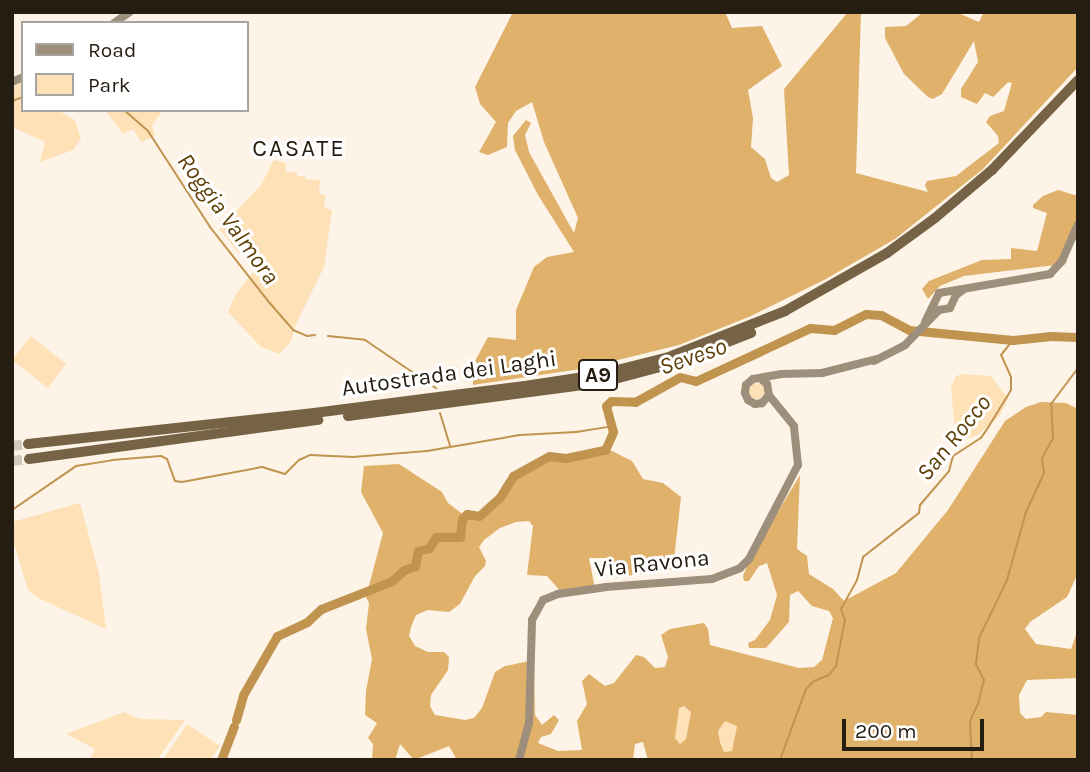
<!DOCTYPE html>
<style>
body{margin:0}
#map{position:relative;width:1090px;height:772px;overflow:hidden;background:#fdf4e7;font-family:Karla,sans-serif}
div>[style]{position:absolute}
.green>*{inset:0;background:#fee1b7}
.round{border-radius:50%}
.forest>*{inset:0;background:#dfb16b}
.stream>*{height:2px;margin:-1px;padding:0 1px;transform-origin:1px;border-radius:1px;background:#c0934e}
.river>*{height:9px;margin:-4.5px;padding:0 4.5px;transform-origin:4.5px;border-radius:4.5px;background:#c0934e}
.highway-tunnel>*{height:10px;margin-top:-5px;transform-origin:0;background:repeating-linear-gradient(90deg,#d2c9bc 0 10px,transparent 0 15px)}
.secondary>*{height:8px;margin:-4px;padding:0 4px;transform-origin:4px;border-radius:4px;background:#9d8f7b}
.highway>*{height:10px;margin:-5px;padding:0 5px;transform-origin:5px;border-radius:5px;background:#766346}
span{translate:-50% -50%;white-space:nowrap;text-align:center;line-height:1.15;-webkit-text-stroke:6px #fff;paint-order:stroke}
.shield-label span{padding:2px 5px;background:#fff;border:2px solid;border-radius:5px;-webkit-text-stroke-width:0}
.shield-label{font-size:21px;color:#251d11;font-weight:700}
.street-label{font-size:23px;color:#251d11}
.neighbourhood-label{font-size:24px;color:#251d11;letter-spacing:2px}
.water-label{font-size:24px;color:#5e3f05;font-style:italic}
.frame{position:absolute;inset:0;border:14px solid #251d11;pointer-events:none}
.legend{position:absolute;left:21px;top:21px;width:228px;height:91px;box-sizing:border-box;background:#fff;border:2px solid #a8a5a0;margin:0;padding:9px 12px;list-style:none;font-size:21px;color:#251d11}
.legend li{display:flex;align-items:center;gap:14px;height:35px}
.legend b{width:35px;border:2px solid #a8a5a0}
.scale{position:absolute;left:842px;top:719px;width:142px;height:32px;box-sizing:border-box;border:4px solid #251d11;border-top:0;padding-left:9px;font-size:21px;line-height:24px;white-space:nowrap;color:#251d11;-webkit-text-stroke:5px #fff;paint-order:stroke}
</style>
<div id="map">
<div class="green">
<div style="clip-path:polygon(23px 81px,23px 110px,63px 110px,62px 113px,75px 120px,81px 139px,73px 150px,40px 162px,45px 142px,12px 127px,12px 88px)"></div>
<div style="clip-path:polygon(105px 110px,163px 110px,152px 125px,155px 136px,141px 142px,133px 129px,123px 134px)"></div>
<div style="clip-path:polygon(274px 160px,286px 163px,286px 172px,297px 172px,297px 176px,305px 176px,305px 179px,320px 180px,319px 194px,326px 195px,324px 208px,332px 210px,324px 267px,295px 326px,291px 341px,280px 354px,261px 347px,228px 312px,236px 294px,258px 266px,238px 252px,219px 229px,261px 185px)"></div>
<div style="clip-path:polygon(31px 336px,66px 364px,48px 388px,12px 360px)"></div>
<div style="clip-path:polygon(962px 374px,991px 376px,1008px 399px,1000px 415px,978px 435px,956px 442px,951px 388px,956px 376px)"></div>
<div class="round" style="left:749px;top:383px;width:16px;height:16px"></div>
<div style="clip-path:polygon(80px 503px,99px 574px,106px 629px,38px 598px,28px 590px,12px 537px,12px 522px)"></div>
<div style="clip-path:polygon(684px 706px,691px 712px,686px 739px,680px 744px,675px 738px,679px 708px)"></div>
<div style="clip-path:polygon(124px 712px,140px 719px,185px 720px,157px 760px,90px 760px,95px 749px,66px 734px)"></div>
<div style="clip-path:polygon(725px 721px,737px 725px,732px 752px,724px 752px,720px 742px,718px 731px)"></div>
<div style="clip-path:polygon(187px 724px,220px 746px,210px 760px,163px 760px)"></div>
</div>
<div class="forest">
<div style="clip-path:polygon(513px 12px,725px 12px,732px 28px,762px 26px,782px 66px,748px 90px,753px 118px,751px 147px,765px 159px,771px 178px,777px 182px,789px 175px,784px 89px,848px 12px,861px 12px,856px 173px,928px 192px,925px 185px,927px 181px,956px 176px,999px 143px,998px 136px,986px 122px,990px 116px,1004px 111px,1012px 83px,1008px 82px,993px 97px,985px 93px,977px 104px,961px 97px,961px 89px,978px 62px,974px 41px,942px 94px,933px 99px,928px 97px,904px 74px,885px 38px,885px 27px,906px 26px,921px 14px,956px 12px,979px 22px,984px 12px,1078px 12px,1078px 67px,983px 169px,895px 239px,824px 280px,751px 316px,679px 345px,581px 369px,473px 385px,473px 379px,486px 372px,475px 361px,488px 337px,516px 340px,516px 310px,534px 267px,547px 257px,574px 252px,538px 195px,515px 150px,513px 136px,526px 120px,531px 123px,525px 135px,529px 152px,574px 233px,578px 218px,544px 142px,532px 102px,516px 111px,508px 123px,507px 147px,488px 155px,479px 152px,496px 122px,480px 104px,475px 87px)"></div>
<div style="clip-path:polygon(1058px 190px,1078px 196px,1078px 227px,1055px 265px,964px 276px,940px 286px,928px 299px,922px 289px,929px 281px,982px 260px,1011px 259px,1011px 248px,1037px 251px,1047px 213px,1033px 208px,1033px 205px,1043px 196px)"></div>
<div style="clip-path:polygon(evenodd,1041px 402px,1066px 403px,1078px 409px,1078px 573px,1067px 597px,1030px 622px,1025px 629px,1036px 644px,1071px 649px,1078px 629px,1078px 678px,1027px 680px,1019px 695px,1020px 713px,1026px 719px,1041px 717px,1046px 712px,1078px 715px,1078px 760px,648px 760px,643px 742px,635px 744px,633px 760px,457px 760px,449px 746px,414px 760px,400px 744px,395px 760px,372px 760px,373px 744px,368px 738px,377px 723px,365px 715px,366px 691px,372px 659px,366px 629px,369px 603px,366px 597px,383px 533px,361px 492px,364px 466px,399px 464px,442px 492px,448px 503px,468px 518px,481px 515px,497px 505px,514px 480px,551px 458px,600px 453px,608px 449px,632px 461px,643px 479px,663px 483px,681px 497px,673px 569px,613px 578px,608px 558px,589px 558px,595px 589px,562px 593px,547px 576px,527px 575px,533px 526px,529px 521px,516px 522px,500px 528px,484px 540px,479px 547px,486px 561px,485px 566px,475px 576px,460px 604px,449px 612px,428px 610px,416px 615px,411px 627px,409px 636px,415px 646px,428px 652px,444px 652px,449px 657px,448px 670px,431px 695px,430px 706px,435px 715px,465px 720px,474px 718px,482px 708px,495px 672px,505px 666px,534px 660px,535px 715px,542px 725px,554px 715px,559px 720px,551px 734px,541px 737px,538px 743px,558px 751px,582px 750px,577px 721px,587px 704px,582px 681px,589px 674px,605px 686px,614px 683px,636px 655px,644px 657px,655px 668px,665px 667px,668px 657px,661px 635px,670px 629px,704px 623px,708px 629px,710px 645px,799px 668px,814px 667px,822px 660px,833px 618px,829px 611px,812px 606px,798px 591px,790px 595px,789px 622px,766px 648px,749px 648px,748px 643px,755px 640px,770px 620px,777px 595px,767px 563px,759px 566px,749px 581px,744px 581px,743px 576px,749px 560px,800px 475px,797px 549px,807px 556px,809px 574px,833px 589px,844px 601px,896px 573px,948px 510px,1005px 421px,1026px 407px,1041px 402px,684px 706px,691px 712px,686px 739px,680px 744px,675px 738px,679px 708px,684px 706px,1041px 402px,725px 721px,737px 726px,732px 751px,724px 752px,720px 742px,718px 731px,725px 721px)"></div>
</div>
<div class="stream">
<div style="left:12px;top:101px;width:12px;rotate:-20deg"></div>
<div style="left:124px;top:110px;width:32px;rotate:41deg"></div>
<div style="left:148px;top:131px;width:114px;rotate:57.1deg"></div>
<div style="left:210px;top:227px;width:94px;rotate:51.9deg"></div>
<div style="left:268px;top:301px;width:38px;rotate:49deg"></div>
<div style="left:293px;top:330px;width:15px;rotate:23deg"></div>
<div style="left:307px;top:336px;width:8px;rotate:-7deg"></div>
<div style="left:328px;top:336px;width:37px;rotate:6deg"></div>
<div style="left:365px;top:340px;width:86px;rotate:34.1deg"></div>
<div style="left:1076px;top:337px;width:3px;rotate:45deg"></div>
<div style="left:440px;top:413px;width:34px;rotate:73deg"></div>
<div style="left:12px;top:510px;width:78px;rotate:-34.5deg"></div>
<div style="left:76px;top:466px;width:36px;rotate:-9deg"></div>
<div style="left:112px;top:460px;width:49px;rotate:-4.7deg"></div>
<div style="left:161px;top:456px;width:7px;rotate:27deg"></div>
<div style="left:167px;top:459px;width:23px;rotate:70deg"></div>
<div style="left:175px;top:481px;width:7px;rotate:8deg"></div>
<div style="left:182px;top:482px;width:81px;rotate:-10.6deg"></div>
<div style="left:262px;top:467px;width:24px;rotate:17deg"></div>
<div style="left:285px;top:474px;width:20px;rotate:-45deg"></div>
<div style="left:299px;top:460px;width:12px;rotate:-24deg"></div>
<div style="left:310px;top:455px;width:43px;rotate:2.7deg"></div>
<div style="left:353px;top:457px;width:74px;rotate:-4.6deg"></div>
<div style="left:427px;top:451px;width:94px;rotate:-9.8deg"></div>
<div style="left:520px;top:435px;width:56px;rotate:-3.1deg"></div>
<div style="left:576px;top:432px;width:36px;rotate:-9deg"></div>
<div style="left:780px;top:760px;width:76px;rotate:-69.9deg"></div>
<div style="left:806px;top:689px;width:11px;rotate:-45deg"></div>
<div style="left:814px;top:681px;width:16px;rotate:-22deg"></div>
<div style="left:829px;top:675px;width:11px;rotate:-52deg"></div>
<div style="left:836px;top:666px;width:47px;rotate:-78.9deg"></div>
<div style="left:845px;top:620px;width:12px;rotate:-110deg"></div>
<div style="left:841px;top:609px;width:33px;rotate:-61deg"></div>
<div style="left:857px;top:580px;width:24px;rotate:-75deg"></div>
<div style="left:863px;top:557px;width:71px;rotate:-38.2deg"></div>
<div style="left:919px;top:513px;width:8px;rotate:-83deg"></div>
<div style="left:920px;top:505px;width:45px;rotate:-49.5deg"></div>
<div style="left:949px;top:471px;width:16px;rotate:-75deg"></div>
<div style="left:953px;top:456px;width:33px;rotate:-33deg"></div>
<div style="left:981px;top:438px;width:14px;rotate:-56deg"></div>
<div style="left:989px;top:426px;width:42px;rotate:-58.6deg"></div>
<div style="left:1011px;top:390px;width:13px;rotate:-90deg"></div>
<div style="left:1011px;top:377px;width:24px;rotate:-114deg"></div>
<div style="left:1001px;top:355px;width:19px;rotate:-51deg"></div>
<div style="left:972px;top:760px;width:39px;rotate:-93deg"></div>
<div style="left:970px;top:721px;width:19px;rotate:-65deg"></div>
<div style="left:978px;top:704px;width:25px;rotate:-76deg"></div>
<div style="left:984px;top:680px;width:18px;rotate:-117deg"></div>
<div style="left:976px;top:664px;width:26px;rotate:-83deg"></div>
<div style="left:979px;top:638px;width:64px;rotate:-64.2deg"></div>
<div style="left:1007px;top:580px;width:71px;rotate:-74.4deg"></div>
<div style="left:1026px;top:512px;width:43px;rotate:-65.2deg"></div>
<div style="left:1044px;top:473px;width:15px;rotate:-98deg"></div>
<div style="left:1042px;top:458px;width:23px;rotate:-61deg"></div>
<div style="left:1053px;top:438px;width:34px;rotate:-93deg"></div>
<div style="left:1051px;top:404px;width:45px;rotate:-53.1deg"></div>
</div>
<div class="river">
<div style="left:236px;top:720px;width:26px;rotate:-74deg"></div>
<div style="left:243px;top:695px;width:68px;rotate:-60deg"></div>
<div style="left:277px;top:636px;width:33px;rotate:-25deg"></div>
<div style="left:307px;top:622px;width:19px;rotate:-43deg"></div>
<div style="left:321px;top:609px;width:76px;rotate:-21.5deg"></div>
<div style="left:392px;top:581px;width:16px;rotate:-43deg"></div>
<div style="left:404px;top:570px;width:12px;rotate:-20deg"></div>
<div style="left:415px;top:566px;width:15px;rotate:-79deg"></div>
<div style="left:418px;top:551px;width:11px;rotate:-15deg"></div>
<div style="left:429px;top:548px;width:13px;rotate:-58deg"></div>
<div style="left:436px;top:537px;width:24px"></div>
<div style="left:460px;top:537px;width:18px;rotate:-84deg"></div>
<div style="left:462px;top:519px;width:7px;rotate:-45deg"></div>
<div style="left:467px;top:514px;width:12px;rotate:9deg"></div>
<div style="left:479px;top:516px;width:28px;rotate:-42deg"></div>
<div style="left:500px;top:497px;width:25px;rotate:-58deg"></div>
<div style="left:513px;top:476px;width:41px;rotate:-29.1deg"></div>
<div style="left:549px;top:456px;width:17px;rotate:7deg"></div>
<div style="left:566px;top:458px;width:40px;rotate:-12deg"></div>
<div style="left:605px;top:450px;width:20px;rotate:-66deg"></div>
<div style="left:613px;top:432px;width:27px;rotate:-105deg"></div>
<div style="left:606px;top:406px;width:7px;rotate:-45deg"></div>
<div style="left:611px;top:401px;width:24px;rotate:2deg"></div>
<div style="left:635px;top:402px;width:51px;rotate:-29.1deg"></div>
<div style="left:680px;top:377px;width:16px;rotate:14deg"></div>
<div style="left:696px;top:381px;width:126px;rotate:-24.9deg"></div>
<div style="left:810px;top:328px;width:24px;rotate:5deg"></div>
<div style="left:834px;top:330px;width:36px;rotate:-27deg"></div>
<div style="left:866px;top:314px;width:15px;rotate:4deg"></div>
<div style="left:881px;top:315px;width:32px;rotate:28deg"></div>
<div style="left:909px;top:330px;width:104px;rotate:5.5deg"></div>
<div style="left:1013px;top:340px;width:36px;rotate:-6deg"></div>
<div style="left:1049px;top:336px;width:29px;rotate:2deg"></div>
<div style="left:221px;top:760px;width:36px;rotate:-69deg"></div>
</div>
<div class="highway-tunnel">
<div style="left:12px;top:446px;width:16px;rotate:-7deg"></div>
<div style="left:12px;top:461px;width:17px;rotate:-7deg"></div>
</div>
<div class="secondary">
<div style="left:114px;top:23px;width:19px;rotate:-35deg"></div>
<div style="left:12px;top:82px;width:12px;rotate:-24deg"></div>
<div style="left:939px;top:310px;width:11px;rotate:-10deg"></div>
<div style="left:950px;top:308px;width:14px;rotate:-65deg"></div>
<div style="left:956px;top:295px;width:9px;rotate:-36deg"></div>
<div style="left:925px;top:322px;width:32px;rotate:-64deg"></div>
<div style="left:939px;top:293px;width:113px;rotate:-9.7deg"></div>
<div style="left:1050px;top:274px;width:18px;rotate:-47deg"></div>
<div style="left:1062px;top:261px;width:40px;rotate:-66.6deg"></div>
<div style="left:874px;top:361px;width:35px;rotate:-27deg"></div>
<div style="left:905px;top:345px;width:49px;rotate:-45.8deg"></div>
<div style="left:761px;top:379px;width:8px;rotate:40deg"></div>
<div style="left:767px;top:384px;width:11px;rotate:80deg"></div>
<div style="left:769px;top:395px;width:11px;rotate:131deg"></div>
<div style="left:762px;top:403px;width:7px;rotate:172deg"></div>
<div style="left:755px;top:404px;width:8px;rotate:-150deg"></div>
<div style="left:748px;top:400px;width:8px;rotate:-113deg"></div>
<div style="left:745px;top:393px;width:8px;rotate:-83deg"></div>
<div style="left:746px;top:385px;width:9px;rotate:-41deg"></div>
<div style="left:753px;top:379px;width:29px;rotate:-10deg"></div>
<div style="left:782px;top:374px;width:40px;rotate:-1.4deg"></div>
<div style="left:822px;top:373px;width:57px;rotate:-14.3deg"></div>
<div style="left:519px;top:760px;width:38px;rotate:-75deg"></div>
<div style="left:529px;top:723px;width:103px;rotate:-88.3deg"></div>
<div style="left:532px;top:620px;width:23px;rotate:-61deg"></div>
<div style="left:543px;top:600px;width:16px;rotate:-22deg"></div>
<div style="left:558px;top:594px;width:49px;rotate:-8.3deg"></div>
<div style="left:606px;top:587px;width:106px;rotate:-4.3deg"></div>
<div style="left:712px;top:579px;width:30px;rotate:-21deg"></div>
<div style="left:740px;top:568px;width:13px;rotate:-45deg"></div>
<div style="left:749px;top:559px;width:106px;rotate:-62.5deg"></div>
<div style="left:798px;top:465px;width:39px;rotate:-96deg"></div>
<div style="left:794px;top:426px;width:40px;rotate:-129deg"></div>
</div>
<div class="highway">
<div style="left:348px;top:416px;width:254px;rotate:-7.5deg"></div>
<div style="left:600px;top:383px;width:73px;rotate:-15deg"></div>
<div style="left:671px;top:364px;width:86px;rotate:-21.2deg"></div>
<div style="left:28px;top:444px;width:288px;rotate:-6.2deg"></div>
<div style="left:314px;top:413px;width:213px;rotate:-7.3deg"></div>
<div style="left:525px;top:386px;width:73px;rotate:-8.7deg"></div>
<div style="left:597px;top:375px;width:74px;rotate:-14deg"></div>
<div style="left:669px;top:357px;width:125px;rotate:-21.6deg"></div>
<div style="left:785px;top:311px;width:117px;rotate:-29.6deg"></div>
<div style="left:887px;top:253px;width:59px;rotate:-36.1deg"></div>
<div style="left:935px;top:218px;width:75px;rotate:-40.1deg"></div>
<div style="left:992px;top:170px;width:124px;rotate:-46.3deg"></div>
<div style="left:29px;top:459px;width:292px;rotate:-7.7deg"></div>
</div>
<div class="shield-label">
<span style="left:598px;top:375px">A9</span>
</div>
<div class="street-label">
<span style="left:449px;top:374px;rotate:-8deg">Autostrada dei Laghi</span>
<span style="left:652px;top:564px;rotate:-6deg">Via Ravona</span>
</div>
<div class="neighbourhood-label">
<span style="left:299px;top:149px">CASATE</span>
</div>
<div class="water-label">
<span style="left:228px;top:219px;rotate:54deg">Roggia Valmora</span>
<span style="left:693px;top:357px;rotate:-19deg">Seveso</span>
<span style="left:954px;top:438px;rotate:-51deg">San Rocco</span>
</div>
<div class="frame"></div>
<ul class="legend">
<li><b style="height:9px;background:#9d8f7b"></b>Road</li>
<li><b style="height:19px;background:#fee1b7"></b>Park</li>
</ul>
<div class="scale">200 m</div>
</div>
